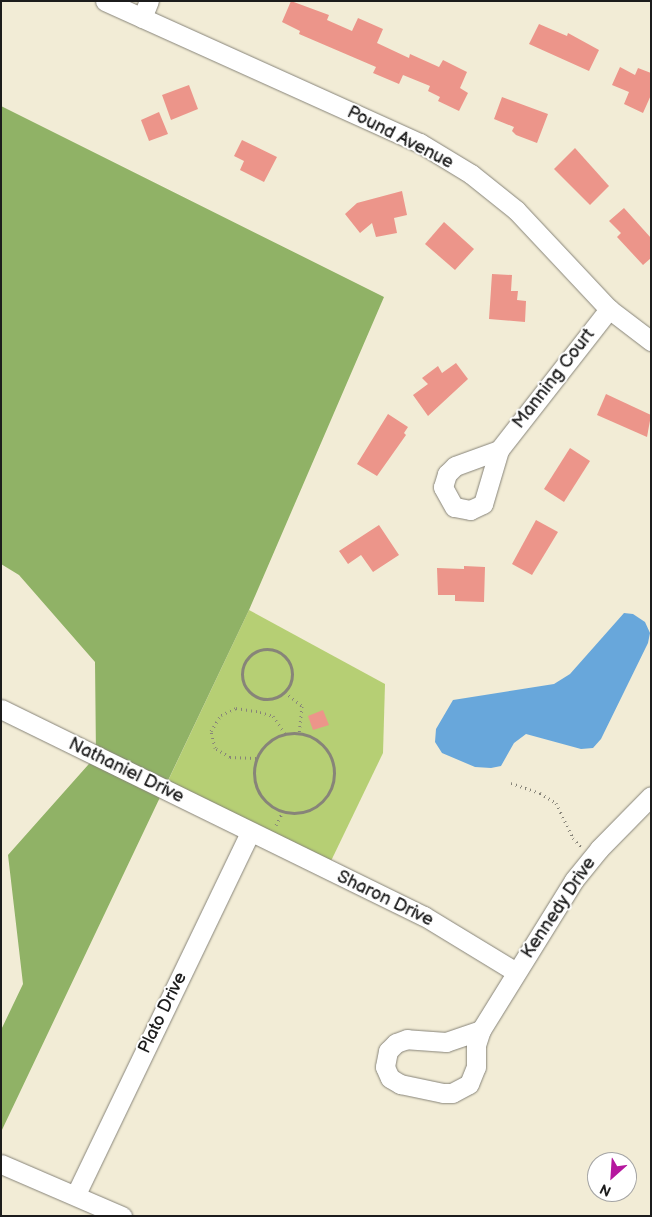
<!DOCTYPE html>
<style>
body{margin:0}
#map{position:relative;width:652px;height:1217px;overflow:hidden;background:#f2ecd6;font-family:"Balsamiq Sans",sans-serif}
div>[style]{position:absolute}
.green>*{inset:0;background:#b6cf74}
.forest>*{inset:0;background:#90b266}
.water>*{inset:0;background:#68a7db}
.building>*{inset:0;background:#ec958a}
.path>*{height:3px;margin-top:-1.5px;transform-origin:0;background:repeating-linear-gradient(90deg,#878479 0 1px,transparent 0 5px)}
.path>.ring{margin:-1.5px;padding:0;box-sizing:content-box;background:none;border:3px solid #878479;border-radius:50%}
.roads{filter:drop-shadow(0 0 1px #878479) drop-shadow(0 0 1px #878479)}
.minor>*{height:19px;margin:-9.5px;padding:0 9.5px;transform-origin:9.5px;border-radius:9.5px;background:#fff}
span{translate:-50% -50%;white-space:nowrap;text-align:center;line-height:1.15;-webkit-text-stroke:4px #fff;paint-order:stroke}
.street-label{font-size:18px;color:#1c1c1c}
.frame{position:absolute;inset:0;border:2px solid #1c1c1c;pointer-events:none}
.north{position:absolute;left:587px;top:1152px;width:50px;height:50px;box-sizing:border-box;background:#fff;border:1px solid #a4a4a4;border-radius:50%;rotate:206deg;font-size:14px;font-weight:700;line-height:20px;text-align:center;color:#1c1c1c}
.north::after{content:'';display:block;margin:auto;width:18px;height:22px;background:#b5179e;clip-path:polygon(50% 0,100% 100%,50% 72%,0 100%)}
</style>
<div id="map">
<div class="green">
<div style="clip-path:polygon(249px 610px,385px 684px,383px 753px,331px 861px,167px 783px)"></div>
</div>
<div class="forest">
<div style="clip-path:polygon(1px 106px,384px 297px,249px 610px,1px 1132px,1px 1030px,23px 984px,8px 855px,96px 756px,95px 662px,19px 575px,1px 564px)"></div>
</div>
<div class="water">
<div style="clip-path:polygon(624px 613px,633px 614px,645px 622px,650px 633px,648px 643px,601px 739px,593px 748px,581px 749px,526px 734px,514px 743px,501px 766px,491px 768px,475px 767px,442px 753px,435px 742px,436px 729px,453px 700px,554px 684px,570px 674px)"></div>
</div>
<div class="building">
<div style="clip-path:polygon(291px 1px,329px 15px,327px 20px,352px 31px,358px 18px,383px 29px,377px 43px,409px 58px,410px 54px,439px 67px,443px 60px,467px 72px,460px 88px,468px 93px,459px 111px,438px 101px,440px 97px,428px 91px,430px 86px,403px 75px,399px 84px,373px 73px,376px 67px,299px 34px,300px 31px,282px 22px)"></div>
<div style="clip-path:polygon(539px 24px,567px 36px,568px 33px,599px 50px,589px 71px,529px 44px)"></div>
<div style="clip-path:polygon(620px 67px,635px 75px,638px 68px,651px 73px,651px 95px,643px 113px,624px 104px,629px 92px,612px 85px)"></div>
<div style="clip-path:polygon(189px 85px,198px 109px,171px 120px,162px 95px)"></div>
<div style="clip-path:polygon(502px 97px,548px 114px,537px 143px,516px 135px,512px 131px,514px 127px,494px 119px)"></div>
<div style="clip-path:polygon(159px 112px,168px 134px,149px 141px,141px 120px)"></div>
<div style="clip-path:polygon(242px 140px,277px 157px,264px 182px,240px 170px,244px 161px,234px 156px)"></div>
<div style="clip-path:polygon(575px 148px,609px 186px,590px 205px,554px 169px)"></div>
<div style="clip-path:polygon(402px 191px,407px 215px,394px 218px,397px 233px,376px 237px,372px 223px,360px 233px,345px 214px,357px 203px)"></div>
<div style="clip-path:polygon(624px 208px,651px 238px,651px 258px,643px 265px,617px 237px,621px 233px,609px 221px)"></div>
<div style="clip-path:polygon(444px 222px,474px 249px,455px 270px,425px 244px)"></div>
<div style="clip-path:polygon(492px 274px,512px 275px,511px 291px,518px 291px,517px 300px,526px 301px,525px 322px,489px 319px)"></div>
<div style="clip-path:polygon(456px 363px,468px 379px,428px 416px,413px 395px,428px 384px,422px 378px,438px 366px,442px 373px)"></div>
<div style="clip-path:polygon(606px 394px,651px 415px,647px 437px,597px 415px)"></div>
<div style="clip-path:polygon(388px 414px,408px 427px,404px 433px,406px 435px,377px 476px,357px 464px)"></div>
<div style="clip-path:polygon(570px 448px,590px 461px,564px 502px,544px 489px)"></div>
<div style="clip-path:polygon(536px 520px,558px 532px,532px 575px,512px 564px)"></div>
<div style="clip-path:polygon(379px 525px,399px 555px,373px 572px,361px 555px,348px 564px,339px 551px)"></div>
<div style="clip-path:polygon(464px 566px,485px 567px,484px 602px,455px 601px,455px 595px,438px 595px,437px 568px,464px 569px)"></div>
<div style="clip-path:polygon(323px 710px,329px 725px,313px 730px,308px 716px)"></div>
</div>
<div class="path">
<div class="ring" style="left:242px;top:649px;width:47px;height:47px"></div>
<div style="left:285px;top:692px;width:22px;rotate:39deg"></div>
<div style="left:302px;top:706px;width:27px;rotate:96deg"></div>
<div class="ring" style="left:254px;top:733px;width:77px;height:77px"></div>
<div style="left:256px;top:758px;width:26px;rotate:-178deg"></div>
<div style="left:230px;top:757px;width:17px;rotate:-149deg"></div>
<div style="left:215px;top:748px;width:17px;rotate:-103deg"></div>
<div style="left:211px;top:731px;width:19px;rotate:-58deg"></div>
<div style="left:221px;top:715px;width:17px;rotate:-25deg"></div>
<div style="left:236px;top:708px;width:24px;rotate:9deg"></div>
<div style="left:260px;top:712px;width:14px;rotate:17deg"></div>
<div style="left:273px;top:716px;width:22px;rotate:56deg"></div>
<div style="left:511px;top:783px;width:31px;rotate:19deg"></div>
<div style="left:540px;top:793px;width:19px;rotate:32deg"></div>
<div style="left:556px;top:803px;width:39px;rotate:64deg"></div>
<div style="left:573px;top:838px;width:12px;rotate:48deg"></div>
<div style="left:276px;top:825px;width:16px;rotate:-63deg"></div>
</div>
<div class="roads">
<div class="minor">
<div style="left:105px;top:1px;width:346px;rotate:24.3deg"></div>
<div style="left:420px;top:143px;width:60px;rotate:31.3deg"></div>
<div style="left:471px;top:174px;width:58px;rotate:38.7deg"></div>
<div style="left:516px;top:210px;width:136px;rotate:46.8deg"></div>
<div style="left:609px;top:309px;width:53px;rotate:37.3deg"></div>
<div style="left:142px;top:18px;width:18px;rotate:-68deg"></div>
<div style="left:499px;top:450px;width:56px;rotate:106.5deg"></div>
<div style="left:483px;top:504px;width:14px;rotate:155deg"></div>
<div style="left:470px;top:510px;width:16px;rotate:-169deg"></div>
<div style="left:454px;top:507px;width:23px;rotate:-119deg"></div>
<div style="left:443px;top:487px;width:14px;rotate:-73deg"></div>
<div style="left:447px;top:474px;width:11px;rotate:-45deg"></div>
<div style="left:455px;top:466px;width:47px;rotate:-20deg"></div>
<div style="left:499px;top:450px;width:179px;rotate:-52deg"></div>
<div style="left:1px;top:709px;width:471px;rotate:26.1deg"></div>
<div style="left:424px;top:916px;width:108px;rotate:31.3deg"></div>
<div style="left:481px;top:1030px;width:37px;rotate:161deg"></div>
<div style="left:446px;top:1042px;width:39px;rotate:-176deg"></div>
<div style="left:407px;top:1039px;width:12px;rotate:160deg"></div>
<div style="left:396px;top:1043px;width:11px;rotate:135deg"></div>
<div style="left:388px;top:1051px;width:16px;rotate:101deg"></div>
<div style="left:385px;top:1067px;width:12px;rotate:66deg"></div>
<div style="left:390px;top:1078px;width:12px;rotate:31deg"></div>
<div style="left:400px;top:1084px;width:44px;rotate:11.8deg"></div>
<div style="left:443px;top:1093px;width:9px"></div>
<div style="left:452px;top:1093px;width:19px;rotate:-28deg"></div>
<div style="left:469px;top:1084px;width:18px;rotate:-68deg"></div>
<div style="left:476px;top:1067px;width:22px;rotate:-90deg"></div>
<div style="left:476px;top:1045px;width:16px;rotate:-72deg"></div>
<div style="left:481px;top:1030px;width:176px;rotate:-58.2deg"></div>
<div style="left:574px;top:880px;width:40px;rotate:-51deg"></div>
<div style="left:599px;top:849px;width:74px;rotate:-45.5deg"></div>
<div style="left:1px;top:1164px;width:132px;rotate:23.3deg"></div>
<div style="left:76px;top:1194px;width:401px;rotate:-64.3deg"></div>
</div>
</div>
<div class="street-label">
<span style="left:400px;top:138px;rotate:27deg">Pound Avenue</span>
<span style="left:554px;top:379px;rotate:-52deg">Manning Court</span>
<span style="left:126px;top:771px;rotate:26deg">Nathaniel Drive</span>
<span style="left:385px;top:899px;rotate:26deg">Sharon Drive</span>
<span style="left:559px;top:908px;rotate:-56deg">Kennedy Drive</span>
<span style="left:163px;top:1013px;rotate:-64deg">Plato Drive</span>
</div>
<div class="frame"></div>
<div class="north">N</div>
</div>
